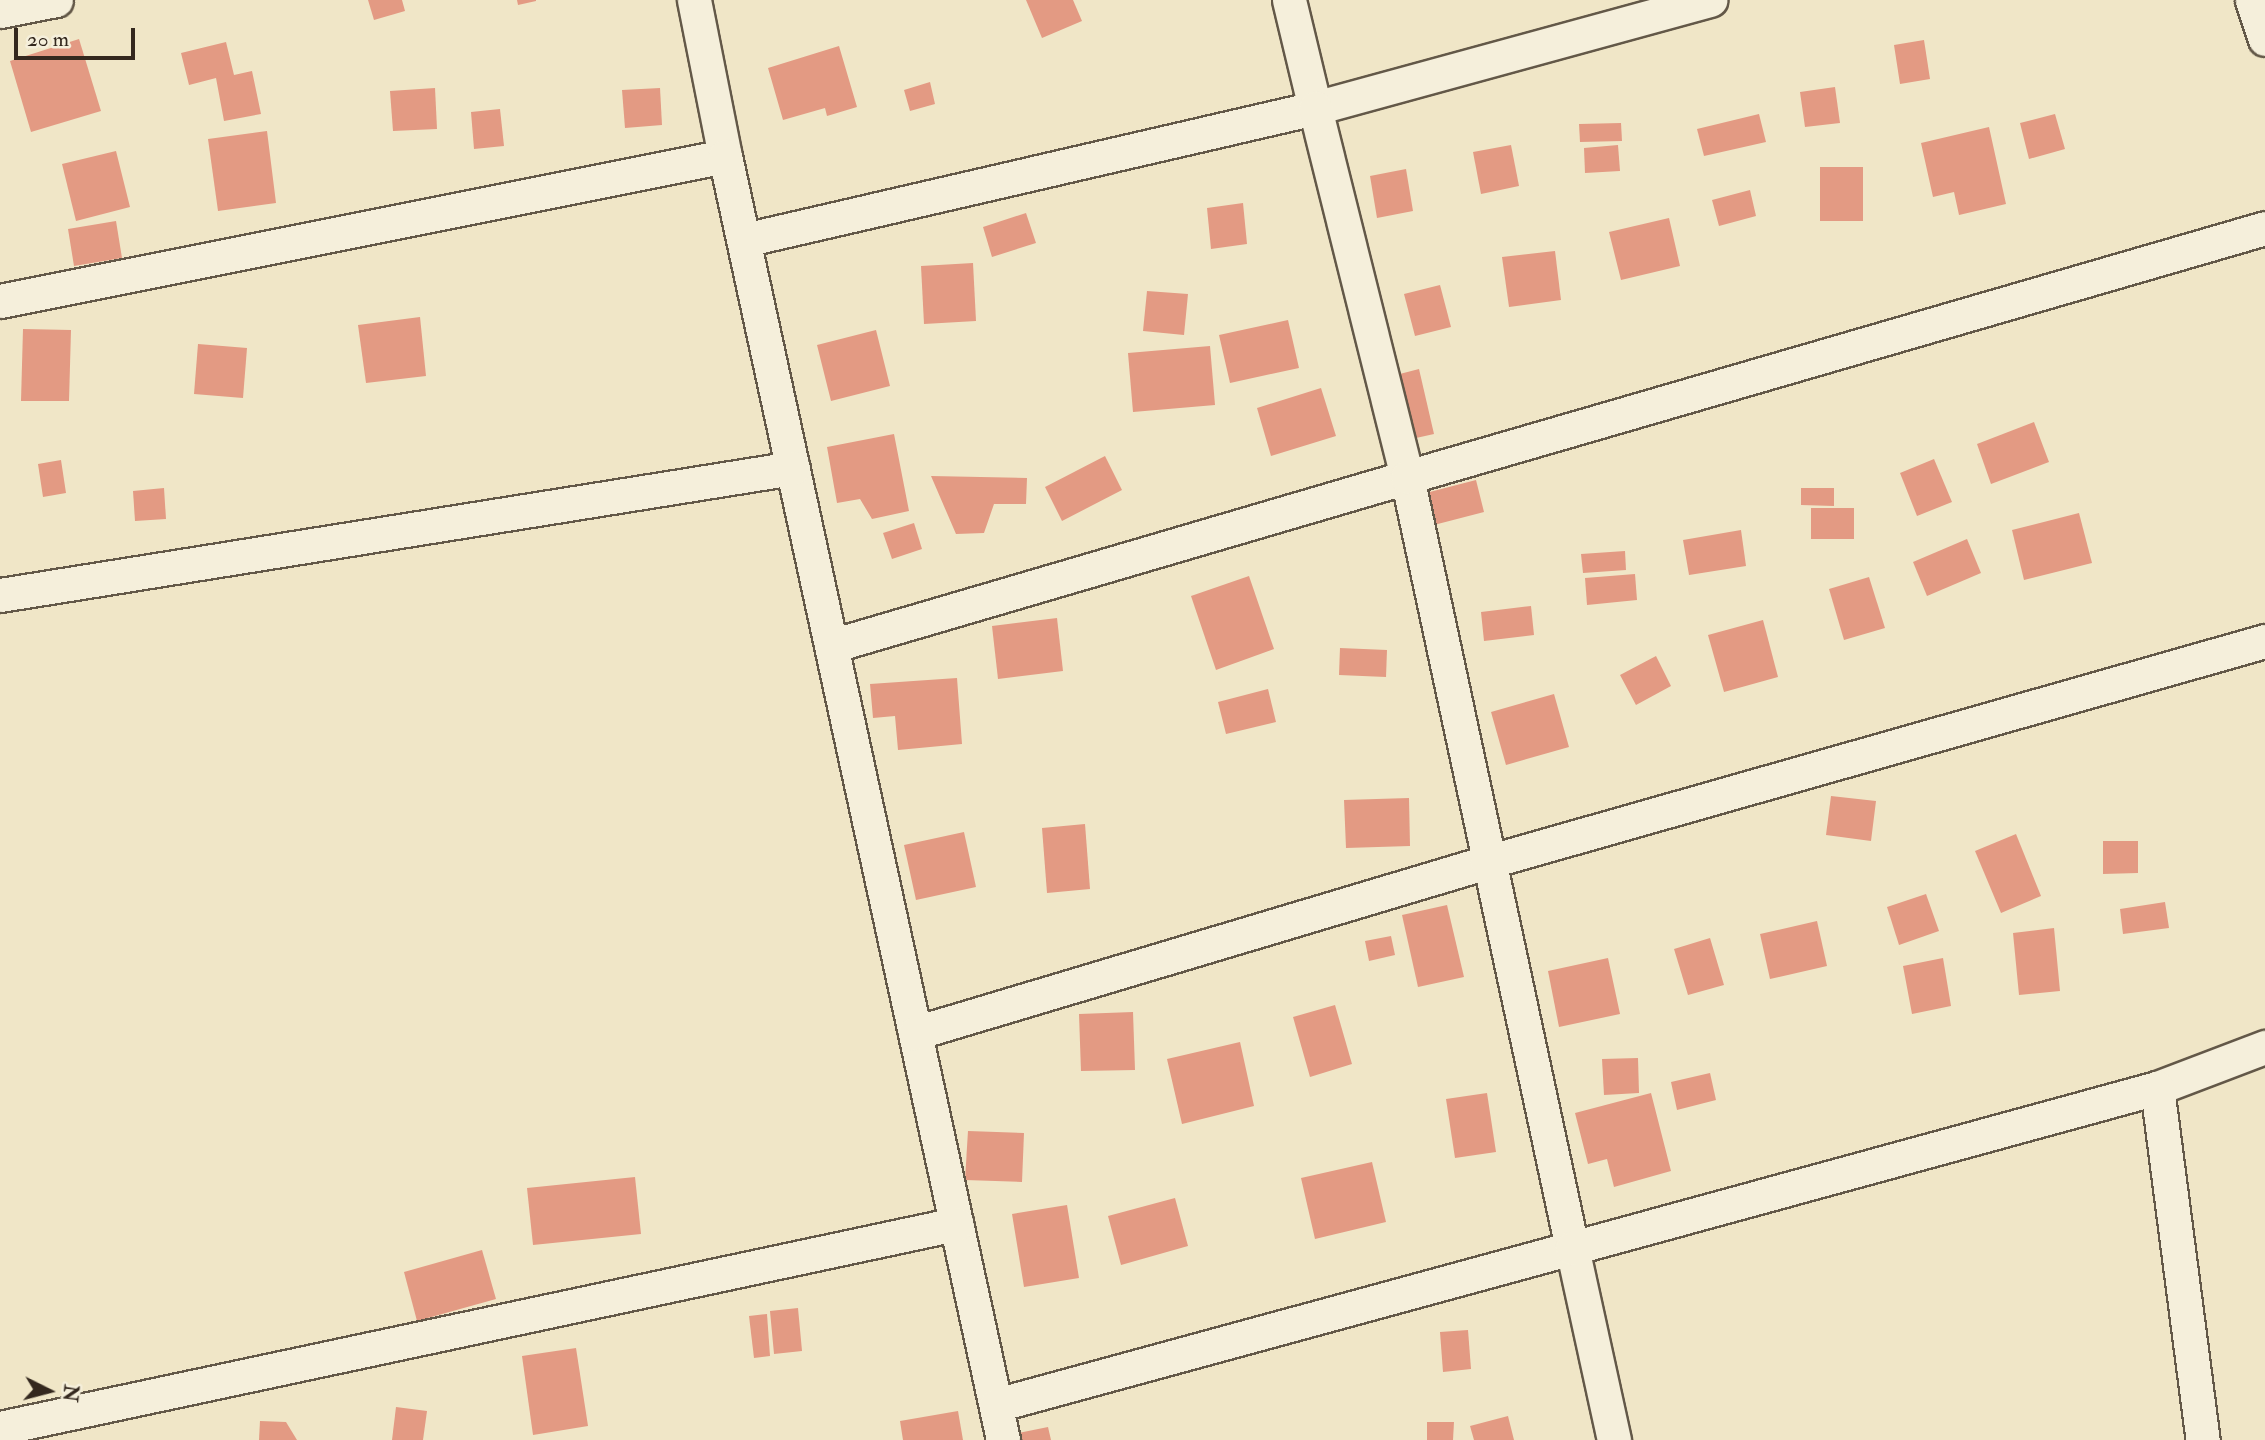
<!DOCTYPE html>
<html>
<head>
<meta charset="utf-8">
<style>
  body { margin:0 }
  #map { position:relative; width:2265px; height:1440px; overflow:hidden; background:#f0e6c7; font-family:"IM FELL Double Pica",serif }
  div>[style] { position:absolute }
  [style*='--x'] { left:calc(var(--x)*1px); top:calc(var(--y)*1px); width:calc(var(--w)*1px); rotate:calc(var(--a)*1deg) }
  .building>* { inset:0; background:#e39a83 }
  .roads { filter:drop-shadow(2px 0 #635848) drop-shadow(-2px 0 #635848) drop-shadow(0 2px #635848) drop-shadow(0 -2px #635848) }
  .minor>* { height:33px; margin:-16.5px; padding:0 16.5px; transform-origin:16.5px; border-radius:16.5px; background:#f5efdb }
  span { translate:-50% -50%; white-space:nowrap; text-align:center; line-height:1.15; -webkit-text-stroke:5px #f5efdb; paint-order:stroke }
  .north { position:absolute; left:14px; top:1356px; width:70px; height:70px; -webkit-text-stroke:5px #f5efdb; paint-order:stroke; rotate:96deg; font-size:19px; font-weight:700; line-height:28px; text-align:center; color:#34281e }
  .north::after { content:''; display:block; margin:auto; width:24px; height:32px; background:#34281e; clip-path:polygon(50% 0,100% 100%,50% 72%,0 100%) }
  .scale { position:absolute; left:14px; top:28px; width:121px; height:32px; box-sizing:border-box; border:4px solid #34281e; border-top:0; padding-left:9px; font-size:21px; line-height:24px; white-space:nowrap; color:#34281e; -webkit-text-stroke:5px #f5efdb; paint-order:stroke }
</style>
</head>
<body>
<div id="map">
  <div class="building">
    <div style="clip-path:polygon(368px 0,402px 0,405px 11px,374px 20px)"></div>
    <div style="clip-path:polygon(517px 0,536px 0,536px 1px,518px 5px)"></div>
    <div style="clip-path:polygon(1026px 0,1073px 0,1082px 21px,1042px 38px)"></div>
    <div style="clip-path:polygon(79px 39px,101px 111px,31px 132px,10px 61px)"></div>
    <div style="clip-path:polygon(1924px 40px,1930px 79px,1900px 84px,1894px 45px)"></div>
    <div style="clip-path:polygon(226px 42px,234px 75px,252px 71px,261px 114px,224px 121px,216px 78px,189px 85px,181px 53px)"></div>
    <div style="clip-path:polygon(839px 46px,857px 107px,827px 116px,825px 108px,783px 120px,768px 68px)"></div>
    <div style="clip-path:polygon(930px 82px,935px 104px,910px 111px,904px 90px)"></div>
    <div style="clip-path:polygon(1835px 87px,1840px 123px,1805px 127px,1800px 92px)"></div>
    <div style="clip-path:polygon(435px 88px,437px 129px,393px 131px,390px 91px)"></div>
    <div style="clip-path:polygon(660px 88px,662px 125px,625px 128px,622px 90px)"></div>
    <div style="clip-path:polygon(500px 109px,504px 146px,474px 149px,471px 112px)"></div>
    <div style="clip-path:polygon(1759px 114px,1766px 142px,1704px 156px,1697px 129px)"></div>
    <div style="clip-path:polygon(2055px 114px,2065px 149px,2029px 159px,2020px 123px)"></div>
    <div style="clip-path:polygon(1621px 123px,1622px 141px,1580px 142px,1579px 124px)"></div>
    <div style="clip-path:polygon(1989px 127px,2006px 204px,1959px 215px,1954px 192px,1933px 197px,1921px 143px)"></div>
    <div style="clip-path:polygon(267px 131px,276px 203px,218px 211px,208px 139px)"></div>
    <div style="clip-path:polygon(1511px 145px,1519px 186px,1481px 194px,1473px 152px)"></div>
    <div style="clip-path:polygon(1618px 145px,1620px 171px,1585px 173px,1584px 148px)"></div>
    <div style="clip-path:polygon(116px 151px,130px 207px,76px 221px,62px 164px)"></div>
    <div style="clip-path:polygon(1820px 167px,1863px 167px,1863px 221px,1820px 221px)"></div>
    <div style="clip-path:polygon(1406px 169px,1413px 211px,1377px 218px,1370px 176px)"></div>
    <div style="clip-path:polygon(1750px 190px,1756px 216px,1719px 226px,1712px 200px)"></div>
    <div style="clip-path:polygon(1243px 203px,1247px 244px,1211px 249px,1207px 208px)"></div>
    <div style="clip-path:polygon(1026px 213px,1036px 243px,992px 257px,983px 227px)"></div>
    <div style="clip-path:polygon(1669px 218px,1680px 266px,1621px 280px,1609px 232px)"></div>
    <div style="clip-path:polygon(116px 221px,122px 258px,74px 266px,68px 229px)"></div>
    <div style="clip-path:polygon(1555px 251px,1561px 300px,1509px 307px,1502px 257px)"></div>
    <div style="clip-path:polygon(973px 263px,976px 321px,924px 324px,921px 266px)"></div>
    <div style="clip-path:polygon(1440px 285px,1451px 327px,1415px 336px,1404px 294px)"></div>
    <div style="clip-path:polygon(1147px 291px,1188px 294px,1184px 335px,1143px 331px)"></div>
    <div style="clip-path:polygon(420px 317px,426px 376px,366px 383px,358px 325px)"></div>
    <div style="clip-path:polygon(1288px 320px,1299px 368px,1230px 383px,1219px 335px)"></div>
    <div style="clip-path:polygon(23px 329px,71px 330px,69px 401px,21px 401px)"></div>
    <div style="clip-path:polygon(876px 330px,890px 386px,831px 401px,817px 345px)"></div>
    <div style="clip-path:polygon(198px 344px,247px 348px,243px 398px,194px 394px)"></div>
    <div style="clip-path:polygon(1210px 346px,1215px 405px,1133px 412px,1128px 353px)"></div>
    <div style="clip-path:polygon(1419px 369px,1434px 434px,1407px 440px,1392px 376px)"></div>
    <div style="clip-path:polygon(1321px 388px,1336px 436px,1271px 456px,1257px 408px)"></div>
    <div style="clip-path:polygon(2034px 422px,2049px 462px,1991px 484px,1977px 444px)"></div>
    <div style="clip-path:polygon(894px 434px,909px 511px,872px 519px,860px 499px,837px 503px,827px 447px)"></div>
    <div style="clip-path:polygon(1105px 456px,1122px 490px,1062px 521px,1045px 487px)"></div>
    <div style="clip-path:polygon(1934px 459px,1952px 502px,1917px 516px,1900px 473px)"></div>
    <div style="clip-path:polygon(61px 460px,66px 493px,43px 497px,38px 464px)"></div>
    <div style="clip-path:polygon(931px 476px,1027px 478px,1026px 504px,994px 504px,984px 533px,956px 534px)"></div>
    <div style="clip-path:polygon(1476px 480px,1484px 512px,1430px 526px,1422px 494px)"></div>
    <div style="clip-path:polygon(164px 488px,166px 519px,135px 521px,133px 491px)"></div>
    <div style="clip-path:polygon(1801px 488px,1834px 488px,1834px 506px,1801px 505px)"></div>
    <div style="clip-path:polygon(1811px 508px,1854px 508px,1854px 539px,1811px 539px)"></div>
    <div style="clip-path:polygon(2079px 513px,2092px 563px,2024px 580px,2012px 530px)"></div>
    <div style="clip-path:polygon(914px 523px,922px 549px,892px 559px,883px 533px)"></div>
    <div style="clip-path:polygon(1741px 530px,1746px 566px,1689px 575px,1683px 540px)"></div>
    <div style="clip-path:polygon(1967px 539px,1981px 573px,1927px 596px,1913px 562px)"></div>
    <div style="clip-path:polygon(1625px 551px,1626px 570px,1583px 573px,1581px 554px)"></div>
    <div style="clip-path:polygon(1635px 574px,1637px 600px,1587px 605px,1585px 578px)"></div>
    <div style="clip-path:polygon(1249px 576px,1274px 649px,1216px 670px,1191px 596px)"></div>
    <div style="clip-path:polygon(1869px 577px,1885px 628px,1844px 640px,1829px 589px)"></div>
    <div style="clip-path:polygon(1531px 606px,1534px 635px,1484px 641px,1481px 612px)"></div>
    <div style="clip-path:polygon(1057px 618px,1063px 671px,998px 679px,992px 626px)"></div>
    <div style="clip-path:polygon(1763px 620px,1778px 677px,1724px 692px,1708px 635px)"></div>
    <div style="clip-path:polygon(1340px 648px,1387px 650px,1386px 677px,1339px 675px)"></div>
    <div style="clip-path:polygon(1656px 656px,1671px 686px,1636px 705px,1620px 675px)"></div>
    <div style="clip-path:polygon(957px 678px,962px 744px,898px 750px,895px 716px,873px 718px,870px 684px)"></div>
    <div style="clip-path:polygon(1268px 689px,1276px 722px,1226px 734px,1218px 702px)"></div>
    <div style="clip-path:polygon(1554px 694px,1569px 747px,1506px 765px,1491px 712px)"></div>
    <div style="clip-path:polygon(1831px 796px,1876px 801px,1871px 841px,1826px 835px)"></div>
    <div style="clip-path:polygon(1409px 798px,1410px 846px,1346px 848px,1344px 800px)"></div>
    <div style="clip-path:polygon(1085px 824px,1090px 889px,1047px 893px,1042px 828px)"></div>
    <div style="clip-path:polygon(964px 832px,976px 887px,916px 900px,904px 845px)"></div>
    <div style="clip-path:polygon(2016px 834px,2041px 896px,2001px 913px,1975px 851px)"></div>
    <div style="clip-path:polygon(2103px 841px,2138px 841px,2138px 873px,2103px 874px)"></div>
    <div style="clip-path:polygon(1926px 894px,1939px 931px,1899px 945px,1887px 907px)"></div>
    <div style="clip-path:polygon(2165px 902px,2169px 928px,2123px 934px,2120px 909px)"></div>
    <div style="clip-path:polygon(1447px 905px,1464px 977px,1418px 987px,1402px 915px)"></div>
    <div style="clip-path:polygon(1817px 921px,1827px 966px,1770px 979px,1760px 934px)"></div>
    <div style="clip-path:polygon(2054px 928px,2060px 991px,2019px 995px,2013px 933px)"></div>
    <div style="clip-path:polygon(1391px 936px,1395px 955px,1369px 961px,1365px 941px)"></div>
    <div style="clip-path:polygon(1710px 938px,1724px 985px,1688px 995px,1674px 949px)"></div>
    <div style="clip-path:polygon(1608px 958px,1620px 1014px,1559px 1027px,1548px 971px)"></div>
    <div style="clip-path:polygon(1943px 958px,1951px 1006px,1912px 1014px,1903px 966px)"></div>
    <div style="clip-path:polygon(1335px 1005px,1352px 1064px,1310px 1077px,1293px 1017px)"></div>
    <div style="clip-path:polygon(1133px 1012px,1135px 1070px,1081px 1071px,1079px 1014px)"></div>
    <div style="clip-path:polygon(1240px 1042px,1254px 1106px,1182px 1124px,1167px 1059px)"></div>
    <div style="clip-path:polygon(1638px 1058px,1639px 1093px,1604px 1095px,1602px 1059px)"></div>
    <div style="clip-path:polygon(1710px 1073px,1716px 1100px,1677px 1110px,1671px 1082px)"></div>
    <div style="clip-path:polygon(1487px 1093px,1496px 1152px,1455px 1158px,1446px 1099px)"></div>
    <div style="clip-path:polygon(1651px 1093px,1671px 1171px,1614px 1187px,1607px 1159px,1588px 1164px,1575px 1113px)"></div>
    <div style="clip-path:polygon(968px 1131px,1024px 1133px,1022px 1182px,965px 1180px)"></div>
    <div style="clip-path:polygon(1372px 1162px,1386px 1222px,1315px 1239px,1301px 1178px)"></div>
    <div style="clip-path:polygon(635px 1177px,641px 1234px,533px 1245px,527px 1188px)"></div>
    <div style="clip-path:polygon(1175px 1198px,1188px 1246px,1121px 1265px,1108px 1216px)"></div>
    <div style="clip-path:polygon(1067px 1205px,1079px 1278px,1024px 1287px,1012px 1214px)"></div>
    <div style="clip-path:polygon(482px 1250px,496px 1299px,417px 1321px,404px 1272px)"></div>
    <div style="clip-path:polygon(798px 1308px,802px 1351px,774px 1354px,770px 1311px)"></div>
    <div style="clip-path:polygon(767px 1314px,770px 1356px,754px 1358px,749px 1316px)"></div>
    <div style="clip-path:polygon(1468px 1330px,1471px 1369px,1443px 1372px,1440px 1332px)"></div>
    <div style="clip-path:polygon(576px 1348px,588px 1426px,533px 1435px,522px 1356px)"></div>
    <div style="clip-path:polygon(396px 1407px,427px 1411px,423px 1440px,392px 1440px)"></div>
    <div style="clip-path:polygon(958px 1411px,963px 1440px,903px 1440px,900px 1421px)"></div>
    <div style="clip-path:polygon(1508px 1416px,1514px 1440px,1474px 1440px,1470px 1426px)"></div>
    <div style="clip-path:polygon(260px 1421px,286px 1422px,297px 1440px,259px 1440px)"></div>
    <div style="clip-path:polygon(1427px 1422px,1454px 1422px,1453px 1440px,1427px 1440px)"></div>
    <div style="clip-path:polygon(1048px 1427px,1051px 1440px,1014px 1440px,1013px 1434px)"></div>
  </div>
  <div class="roads">
    <div class="minor">
      <div style="--x:694;--y:0;--w:159;--a:78.8"></div>
      <div style="--x:1289;--y:0;--w:111;--a:76.5"></div>
      <div style="--x:1315;--y:108;--w:410;--a:-15.3"></div>
      <div style="--x:2252;--y:0;--w:41;--a:71.6"></div>
      <div style="--x:0;--y:11;--w:57;--a:-11.1"></div>
      <div style="--x:744;--y:240;--w:586;--a:-13.02"></div>
      <div style="--x:1315;--y:108;--w:380;--a:76"></div>
      <div style="--x:1407;--y:477;--w:600;--a:163.65"></div>
      <div style="--x:0;--y:301;--w:739;--a:-11.31"></div>
      <div style="--x:725;--y:156;--w:1314;--a:77.78"></div>
      <div style="--x:0;--y:595;--w:803;--a:-9.1"></div>
      <div style="--x:915;--y:1033;--w:597;--a:-16.64"></div>
      <div style="--x:1487;--y:862;--w:809;--a:-15.86"></div>
      <div style="--x:2157;--y:1088;--w:116;--a:-20.8"></div>
      <div style="--x:996;--y:1405;--w:597;--a:-15.25"></div>
      <div style="--x:1572;--y:1248;--w:788;--a:-102.08"></div>
      <div style="--x:1407;--y:477;--w:893;--a:-16.18"></div>
      <div style="--x:0;--y:1428;--w:978;--a:-12.05"></div>
      <div style="--x:1614;--y:1440;--w:197;--a:-102.3"></div>
      <div style="--x:1572;--y:1248;--w:606;--a:-15.3"></div>
      <div style="--x:2157;--y:1088;--w:355;--a:82.6"></div>
    </div>
  </div>
  <div class="north">N</div>
  <div class="scale">20 m</div>
</div>
</body>
</html>
